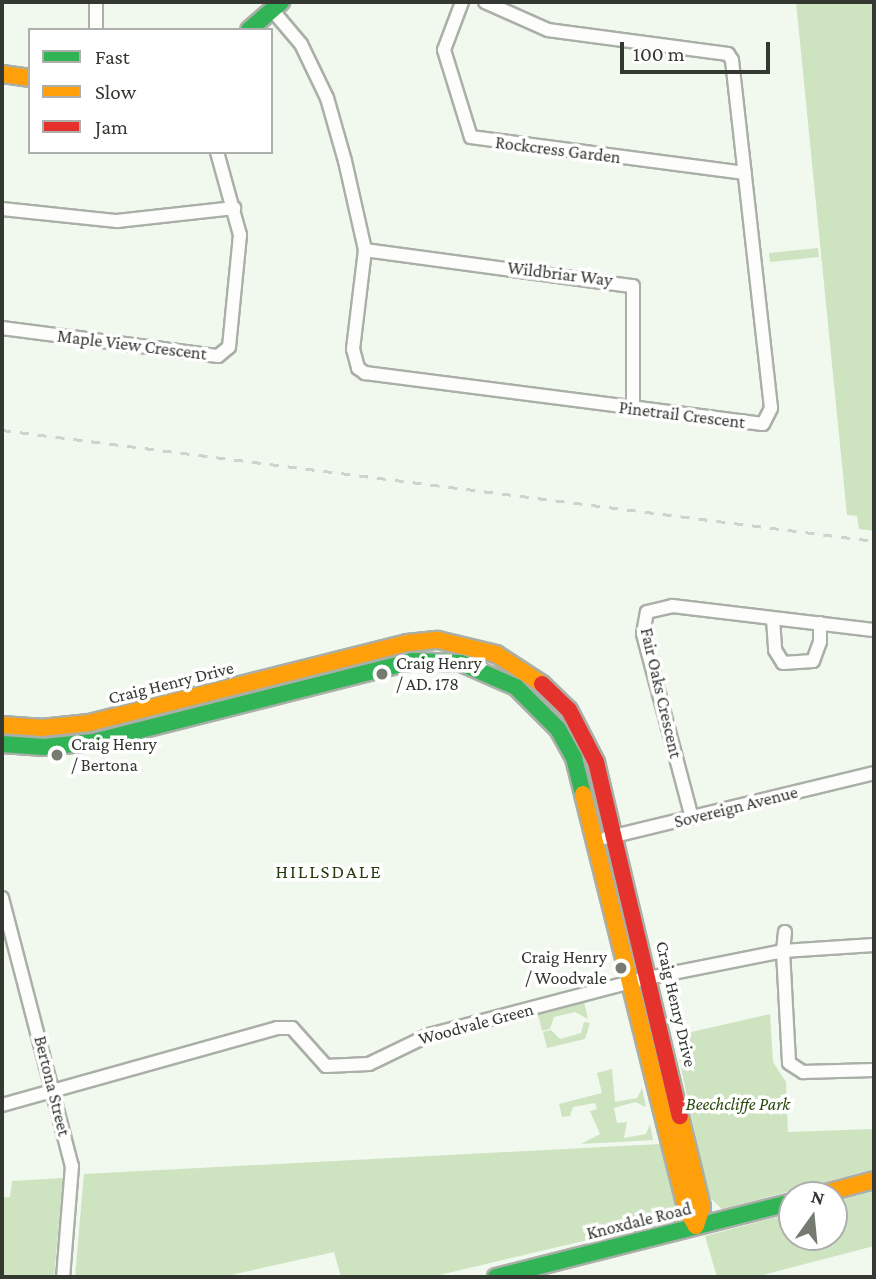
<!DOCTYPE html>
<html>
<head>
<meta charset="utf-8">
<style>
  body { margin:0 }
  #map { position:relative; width:876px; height:1279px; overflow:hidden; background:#f1f8ed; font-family:"Crimson Pro",serif }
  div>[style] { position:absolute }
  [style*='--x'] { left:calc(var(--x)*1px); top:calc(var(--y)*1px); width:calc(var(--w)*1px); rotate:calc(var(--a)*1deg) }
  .green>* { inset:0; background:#cee3c0 }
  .roads { filter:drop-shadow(2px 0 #aaafa7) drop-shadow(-2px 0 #aaafa7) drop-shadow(0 2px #aaafa7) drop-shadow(0 -2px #aaafa7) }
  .street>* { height:12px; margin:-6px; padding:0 6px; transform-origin:6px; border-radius:6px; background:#fdfefc }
  .fast>* { height:16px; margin:-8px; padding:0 8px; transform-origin:8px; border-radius:8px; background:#30b455 }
  .slow>* { height:16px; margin:-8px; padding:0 8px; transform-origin:8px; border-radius:8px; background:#ff9f0a }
  .jam>* { height:16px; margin:-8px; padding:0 8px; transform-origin:8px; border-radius:8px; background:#e5322d }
  .rail>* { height:2.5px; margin-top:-1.25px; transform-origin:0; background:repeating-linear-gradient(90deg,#d0d2cf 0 9px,transparent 0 18px) }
  .dots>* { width:19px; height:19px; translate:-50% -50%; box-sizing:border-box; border:4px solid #fff; border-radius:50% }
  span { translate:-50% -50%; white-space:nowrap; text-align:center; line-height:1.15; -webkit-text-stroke:7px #fff; paint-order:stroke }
  .street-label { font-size:18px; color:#333830 }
  .poi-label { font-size:18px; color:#333830 }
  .left { translate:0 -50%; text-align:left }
  .right { translate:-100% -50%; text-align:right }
  .park-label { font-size:18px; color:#2b490f; font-style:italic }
  .neighbourhood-label { font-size:19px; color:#253e0e; letter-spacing:2px }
  .frame { position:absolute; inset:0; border:4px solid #333830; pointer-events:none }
  .legend { position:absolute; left:28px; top:28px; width:245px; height:126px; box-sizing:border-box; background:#fff; border:2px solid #adafac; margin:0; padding:9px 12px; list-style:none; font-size:21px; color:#333830 }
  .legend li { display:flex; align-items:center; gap:14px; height:35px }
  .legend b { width:35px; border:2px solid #adafac }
  .north { position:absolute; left:778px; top:1181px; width:70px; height:70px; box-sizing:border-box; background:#fff; border:2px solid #adafac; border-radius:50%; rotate:15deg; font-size:19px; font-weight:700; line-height:28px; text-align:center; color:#333830 }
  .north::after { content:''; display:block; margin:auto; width:24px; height:32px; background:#767b72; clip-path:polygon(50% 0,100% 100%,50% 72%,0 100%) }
  .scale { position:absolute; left:620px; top:42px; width:150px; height:32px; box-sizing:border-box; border:4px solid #333830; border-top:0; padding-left:9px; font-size:21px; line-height:24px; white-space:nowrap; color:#333830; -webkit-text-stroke:5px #fff; paint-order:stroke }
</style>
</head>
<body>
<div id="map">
  <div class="green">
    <div style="clip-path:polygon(796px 2px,874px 2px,874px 531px,859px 529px,857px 516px,847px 515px)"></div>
    <div style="clip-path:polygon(818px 248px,819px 257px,770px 262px,769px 253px)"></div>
    <div style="clip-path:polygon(584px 1002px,588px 1019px,575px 1012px,554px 1017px,550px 1029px,542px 1031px,539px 1018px,533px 1014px)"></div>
    <div style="clip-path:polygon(770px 1014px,773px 1062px,786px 1082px,788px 1132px,874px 1129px,874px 1169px,722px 1209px,709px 1197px,674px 1036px)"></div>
    <div style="clip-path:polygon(584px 1022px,590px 1023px,585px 1039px,547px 1048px,543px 1032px,551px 1030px,560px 1039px,581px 1033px)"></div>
    <div style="clip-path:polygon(612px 1069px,615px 1102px,637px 1098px,642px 1088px,646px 1107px,635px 1102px,614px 1108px,617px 1123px,627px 1122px,624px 1138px,646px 1134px,650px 1124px,653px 1140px,581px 1144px,600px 1134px,590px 1111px,597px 1109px,595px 1103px,573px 1107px,570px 1116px,562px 1117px,559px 1104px,602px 1093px,597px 1073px)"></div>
    <div style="clip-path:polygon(660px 1144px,677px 1213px,668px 1221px,431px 1277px,341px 1277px,334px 1252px,222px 1277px,75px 1277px,84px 1174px)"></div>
    <div style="clip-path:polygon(63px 1178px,54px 1277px,2px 1277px,2px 1198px,10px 1197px,12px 1181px)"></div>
    <div style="clip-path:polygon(874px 1191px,874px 1246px,755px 1277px,717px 1277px,705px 1236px,792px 1213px,792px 1237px,834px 1237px,834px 1202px)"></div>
  </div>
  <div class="roads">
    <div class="street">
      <div style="--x:96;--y:2;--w:28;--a:90"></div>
      <div style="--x:462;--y:2;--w:51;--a:110.6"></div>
      <div style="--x:444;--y:50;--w:91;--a:72.8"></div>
      <div style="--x:471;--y:137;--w:276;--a:7.5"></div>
      <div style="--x:273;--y:11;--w:43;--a:49.7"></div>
      <div style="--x:301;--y:44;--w:60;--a:64.3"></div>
      <div style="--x:327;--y:98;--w:66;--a:74.1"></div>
      <div style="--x:345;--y:161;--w:91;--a:77.3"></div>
      <div style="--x:365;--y:250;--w:100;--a:96.9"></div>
      <div style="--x:353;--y:349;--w:20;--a:75"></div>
      <div style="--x:358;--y:368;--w:9;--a:36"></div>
      <div style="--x:365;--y:373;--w:401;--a:7.3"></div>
      <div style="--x:763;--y:424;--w:18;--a:-63"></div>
      <div style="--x:771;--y:408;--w:350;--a:-96.4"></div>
      <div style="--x:732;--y:60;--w:7;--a:-124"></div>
      <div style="--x:728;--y:54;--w:182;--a:-172.4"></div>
      <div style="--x:548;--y:30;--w:69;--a:-156"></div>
      <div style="--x:2;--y:209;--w:116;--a:6"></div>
      <div style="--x:117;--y:221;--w:118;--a:-6.3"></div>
      <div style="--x:365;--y:250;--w:270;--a:7.7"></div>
      <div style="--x:633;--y:286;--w:123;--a:90"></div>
      <div style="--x:2;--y:328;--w:218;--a:7.4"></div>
      <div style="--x:218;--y:356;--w:14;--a:-39"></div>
      <div style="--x:229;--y:347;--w:113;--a:-84.4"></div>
      <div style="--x:240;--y:235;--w:86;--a:-105.5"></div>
      <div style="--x:773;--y:619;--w:31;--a:86"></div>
      <div style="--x:775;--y:650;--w:15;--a:58"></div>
      <div style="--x:783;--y:663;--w:30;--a:-4"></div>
      <div style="--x:813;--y:661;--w:20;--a:-70"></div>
      <div style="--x:820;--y:642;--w:19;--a:-90"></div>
      <div style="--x:692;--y:818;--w:190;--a:-104.9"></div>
      <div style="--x:643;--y:634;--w:22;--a:-80"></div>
      <div style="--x:647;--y:612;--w:26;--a:-13"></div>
      <div style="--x:672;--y:606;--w:203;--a:6.8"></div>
      <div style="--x:606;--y:838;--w:276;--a:-13.6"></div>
      <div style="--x:2;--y:898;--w:277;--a:75.4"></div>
      <div style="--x:72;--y:1166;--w:111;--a:94.6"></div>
      <div style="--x:785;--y:932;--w:19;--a:96"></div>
      <div style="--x:783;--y:951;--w:91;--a:-3.8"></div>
      <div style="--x:2;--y:1105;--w:286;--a:-15.6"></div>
      <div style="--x:277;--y:1028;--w:15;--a:0"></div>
      <div style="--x:292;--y:1028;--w:51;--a:48.2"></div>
      <div style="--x:326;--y:1066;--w:43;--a:-2.7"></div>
      <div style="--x:369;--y:1064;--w:67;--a:-25.8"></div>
      <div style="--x:429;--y:1035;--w:216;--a:-14.7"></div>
      <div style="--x:638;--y:980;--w:148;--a:-11.3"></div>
      <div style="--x:783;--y:951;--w:112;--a:86.9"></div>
      <div style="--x:789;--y:1063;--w:17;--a:33"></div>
      <div style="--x:803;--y:1072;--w:71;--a:-1.6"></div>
    </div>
    <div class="fast">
      <div style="--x:249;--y:30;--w:43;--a:-41.2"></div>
      <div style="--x:2;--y:744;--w:42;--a:4.1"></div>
      <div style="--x:44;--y:747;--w:49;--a:-5.8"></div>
      <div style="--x:93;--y:742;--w:329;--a:-14.2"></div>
      <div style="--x:412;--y:661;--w:49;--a:2.3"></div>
      <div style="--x:461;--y:663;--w:60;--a:23.6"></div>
      <div style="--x:516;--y:687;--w:59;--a:45"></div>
      <div style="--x:558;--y:729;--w:33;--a:61"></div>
      <div style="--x:574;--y:758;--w:37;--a:76"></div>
      <div style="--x:496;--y:1277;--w:305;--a:-14.2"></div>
    </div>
    <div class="slow">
      <div style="--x:2;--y:74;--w:28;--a:8"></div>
      <div style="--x:2;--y:725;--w:39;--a:4"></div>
      <div style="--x:41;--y:728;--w:48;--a:-5.9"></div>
      <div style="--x:89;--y:723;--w:328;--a:-14.1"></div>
      <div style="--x:407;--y:643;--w:31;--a:-6"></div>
      <div style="--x:438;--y:640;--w:60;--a:13.6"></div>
      <div style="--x:496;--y:654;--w:55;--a:33.1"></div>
      <div style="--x:583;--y:794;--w:430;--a:76"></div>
      <div style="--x:687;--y:1211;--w:17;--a:59"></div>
      <div style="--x:680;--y:1116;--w:94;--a:76.4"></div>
      <div style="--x:702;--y:1207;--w:20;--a:108"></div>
      <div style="--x:818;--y:1195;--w:58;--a:-15"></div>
    </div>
    <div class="jam">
      <div style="--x:542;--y:684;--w:37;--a:44"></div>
      <div style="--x:569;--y:710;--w:59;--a:62.6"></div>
      <div style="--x:596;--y:762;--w:364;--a:76.7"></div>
    </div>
  </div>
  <div class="rail">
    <div style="--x:2;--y:430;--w:879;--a:7.25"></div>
  </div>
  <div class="dots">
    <div style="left:382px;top:674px;background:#767b72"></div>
    <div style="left:57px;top:755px;background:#767b72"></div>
    <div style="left:621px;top:968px;background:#767b72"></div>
  </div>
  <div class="street-label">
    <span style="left:558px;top:150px;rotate:7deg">Rockcress Garden</span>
    <span style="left:560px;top:274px;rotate:7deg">Wildbriar Way</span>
    <span style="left:132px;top:345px;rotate:7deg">Maple View Crescent</span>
    <span style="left:682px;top:415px;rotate:7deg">Pinetrail Crescent</span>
    <span style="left:171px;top:683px;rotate:-14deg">Craig Henry Drive</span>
    <span style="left:661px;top:693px;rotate:77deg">Fair Oaks Crescent</span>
    <span style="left:736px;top:807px;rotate:-14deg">Sovereign Avenue</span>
    <span style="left:676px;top:1004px;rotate:77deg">Craig Henry Drive</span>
    <span style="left:476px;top:1024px;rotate:-15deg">Woodvale Green</span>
    <span style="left:52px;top:1086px;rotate:76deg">Bertona Street</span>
    <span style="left:639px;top:1221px;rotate:-14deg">Knoxdale Road</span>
  </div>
  <div class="poi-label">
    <span class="left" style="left:396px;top:674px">Craig Henry<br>/ AD. 178</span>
    <span class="left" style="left:71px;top:755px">Craig Henry<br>/ Bertona</span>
    <span class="right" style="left:607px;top:968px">Craig Henry<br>/ Woodvale</span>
  </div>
  <div class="park-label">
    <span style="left:738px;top:1104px">Beechcliffe Park</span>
  </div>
  <div class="neighbourhood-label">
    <span style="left:329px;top:872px">HILLSDALE</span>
  </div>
  <div class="frame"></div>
  <ul class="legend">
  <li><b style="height:9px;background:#30b455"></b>Fast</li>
  <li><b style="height:9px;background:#ff9f0a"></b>Slow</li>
  <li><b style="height:9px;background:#e5322d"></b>Jam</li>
  </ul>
  <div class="north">N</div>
  <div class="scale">100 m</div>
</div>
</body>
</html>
